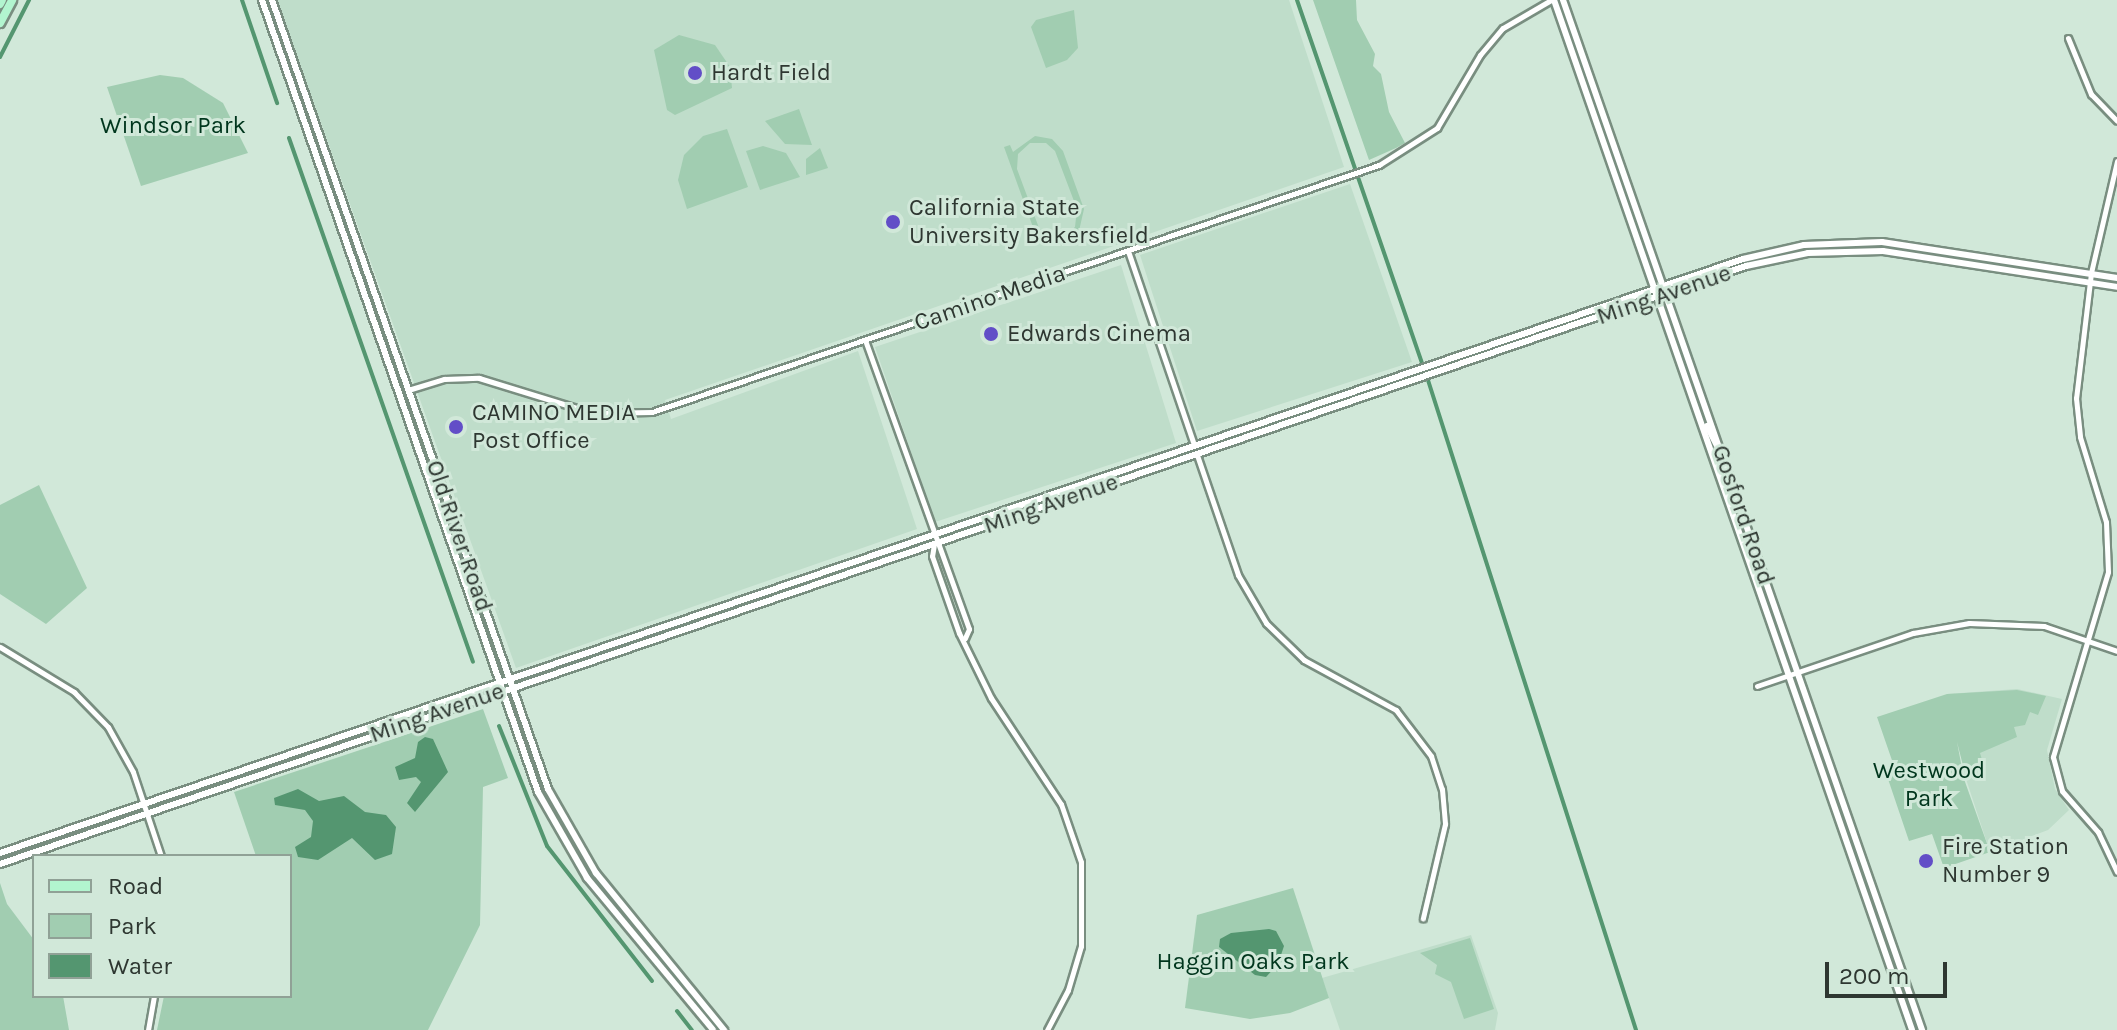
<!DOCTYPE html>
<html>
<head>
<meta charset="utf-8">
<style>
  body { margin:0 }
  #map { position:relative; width:2117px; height:1030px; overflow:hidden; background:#d1e8d9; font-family:Karla,sans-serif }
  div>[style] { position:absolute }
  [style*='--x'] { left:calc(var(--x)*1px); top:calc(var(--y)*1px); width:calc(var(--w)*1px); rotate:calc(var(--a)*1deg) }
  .built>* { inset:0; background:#bfddca }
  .green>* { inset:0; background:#a1cdb1 }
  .water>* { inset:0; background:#549670 }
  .canal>* { height:4px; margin:-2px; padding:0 2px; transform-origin:2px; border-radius:2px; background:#549670 }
  .roads { filter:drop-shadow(2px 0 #798e80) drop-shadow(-2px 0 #798e80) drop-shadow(0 2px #798e80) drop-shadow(0 -2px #798e80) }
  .tertiary>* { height:5px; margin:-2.5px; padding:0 2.5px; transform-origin:2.5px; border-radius:2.5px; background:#fff }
  .secondary>* { height:6px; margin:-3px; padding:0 3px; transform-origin:3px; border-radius:3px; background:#fff }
  .primary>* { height:8px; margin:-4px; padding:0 4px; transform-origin:4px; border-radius:4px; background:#b2f5cf }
  .dots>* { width:22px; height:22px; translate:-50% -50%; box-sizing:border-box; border:4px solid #d1e8d9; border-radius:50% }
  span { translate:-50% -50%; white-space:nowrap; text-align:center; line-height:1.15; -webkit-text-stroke:6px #d1e8d9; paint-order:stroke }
  .poi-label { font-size:24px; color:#2e3731 }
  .left { translate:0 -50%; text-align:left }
  .park-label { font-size:24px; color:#00361d }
  .street-label { font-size:24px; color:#2e3731 }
  .legend { position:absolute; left:32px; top:854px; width:260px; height:144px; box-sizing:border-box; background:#d1e8d9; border:2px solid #90a196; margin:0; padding:10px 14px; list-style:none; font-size:24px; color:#2e3731 }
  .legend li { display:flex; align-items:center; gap:16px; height:40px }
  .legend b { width:40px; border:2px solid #90a196 }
  .scale { position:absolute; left:1825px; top:962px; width:122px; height:36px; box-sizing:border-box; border:4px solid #2e3731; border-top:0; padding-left:10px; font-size:24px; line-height:28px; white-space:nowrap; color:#2e3731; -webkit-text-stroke:6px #d1e8d9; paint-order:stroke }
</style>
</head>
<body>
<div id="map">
  <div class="built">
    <div style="clip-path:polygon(277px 0,1289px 0,1344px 167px,665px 400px,671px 419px,858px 351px,917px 529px,516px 668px)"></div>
    <div style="clip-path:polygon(1350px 184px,1412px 362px,1197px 431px,1140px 255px)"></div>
    <div style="clip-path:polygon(1121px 265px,1176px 443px,935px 522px,875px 347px)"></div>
    <div style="clip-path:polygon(2017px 689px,2062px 699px,2047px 750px,2055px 789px,2069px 810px,2048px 830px,1990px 852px,1966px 779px,1947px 694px)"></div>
    <div style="clip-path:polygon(1471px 935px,1498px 1013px,1495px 1030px,1340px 1030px,1322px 978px)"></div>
  </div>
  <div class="green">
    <div style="clip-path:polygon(1313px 0,1356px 0,1357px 20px,1375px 54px,1373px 66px,1381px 74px,1389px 112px,1405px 143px,1396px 148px,1369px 160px)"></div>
    <div style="clip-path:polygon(1074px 10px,1078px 48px,1067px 60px,1046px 68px,1031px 27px,1036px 20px)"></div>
    <div style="clip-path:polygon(679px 35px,715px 45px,730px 67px,732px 88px,675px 115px,667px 110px,654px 50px)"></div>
    <div style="clip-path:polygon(160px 75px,183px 78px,223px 103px,248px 153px,141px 186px,107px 87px)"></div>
    <div style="clip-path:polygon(799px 109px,812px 145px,785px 144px,765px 121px)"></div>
    <div style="clip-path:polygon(727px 129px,748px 187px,687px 209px,678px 180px,684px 155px,703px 136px)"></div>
    <div style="clip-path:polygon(evenodd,1035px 136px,1052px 139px,1063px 151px,1084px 209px,1079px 231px,1067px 241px,1051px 242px,1034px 230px,1004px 147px,1010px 145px,1013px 152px,1035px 136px,1030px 143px,1046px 143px,1055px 151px,1077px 209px,1075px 227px,1064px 236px,1050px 236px,1039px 228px,1017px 169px,1018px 154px,1030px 143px)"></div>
    <div style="clip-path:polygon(763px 146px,786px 153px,800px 177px,760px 190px,746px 151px)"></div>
    <div style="clip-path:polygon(820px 148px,828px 168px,806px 175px,806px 159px)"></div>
    <div style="clip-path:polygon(39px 485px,87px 588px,46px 624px,0 594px,0 505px)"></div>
    <div style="clip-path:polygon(2017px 690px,2046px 696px,2038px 715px,2030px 712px,2025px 725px,2014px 727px,2017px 737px,1980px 753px,1983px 763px,1964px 769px,1957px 742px,1964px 779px,1990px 852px,1944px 868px,1932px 834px,1909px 841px,1888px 779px,1895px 769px,1877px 717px,1947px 694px)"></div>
    <div style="clip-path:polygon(483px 709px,508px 778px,483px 787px,480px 925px,428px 1030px,157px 1030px,164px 996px,290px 996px,290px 856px,256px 856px,234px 792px)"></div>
    <div style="clip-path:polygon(0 883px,7px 904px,34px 940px,34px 996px,63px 996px,69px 1030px,0 1030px)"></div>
    <div style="clip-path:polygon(1293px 888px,1329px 998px,1290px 1013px,1250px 1019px,1185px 1008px,1197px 915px)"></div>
    <div style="clip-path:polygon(1470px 938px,1494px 1009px,1464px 1019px,1451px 982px,1435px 974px,1437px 965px,1420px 953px)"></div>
  </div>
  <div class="water">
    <div style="clip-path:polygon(425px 737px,433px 739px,448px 772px,415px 812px,407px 803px,421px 782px,416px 777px,399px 780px,395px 767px,415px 758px,418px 742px)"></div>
    <div style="clip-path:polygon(298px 789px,319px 801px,344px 796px,365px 812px,386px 815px,396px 827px,392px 854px,375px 860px,352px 838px,318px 860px,298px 857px,295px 847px,311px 837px,313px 821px,305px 810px,275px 805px,274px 798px)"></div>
    <div style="clip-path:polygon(1269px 929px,1276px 931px,1284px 946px,1278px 964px,1266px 977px,1255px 975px,1219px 947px,1220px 939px,1231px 933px)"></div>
  </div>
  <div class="canal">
    <div style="--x:242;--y:0;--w:109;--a:71.2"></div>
    <div style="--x:1297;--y:0;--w:389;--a:71"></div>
    <div style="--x:0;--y:57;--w:64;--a:-63"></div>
    <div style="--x:289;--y:138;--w:555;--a:70.65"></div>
    <div style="--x:1427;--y:377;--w:686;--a:72.25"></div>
    <div style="--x:499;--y:726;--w:129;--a:68.2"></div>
    <div style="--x:547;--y:846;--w:171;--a:52.1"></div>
    <div style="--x:677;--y:1011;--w:24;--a:52"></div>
  </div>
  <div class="roads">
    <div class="tertiary">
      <div style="--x:2068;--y:38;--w:61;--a:67.7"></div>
      <div style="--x:2091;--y:94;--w:37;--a:46"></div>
      <div style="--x:2117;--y:161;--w:115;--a:103.1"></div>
      <div style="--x:2091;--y:273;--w:126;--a:96.8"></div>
      <div style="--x:2076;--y:398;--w:39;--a:84"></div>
      <div style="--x:2080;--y:437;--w:89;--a:73"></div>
      <div style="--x:2106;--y:522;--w:50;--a:87.7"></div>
      <div style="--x:2108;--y:572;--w:193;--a:106.6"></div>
      <div style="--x:2053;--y:757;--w:35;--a:75"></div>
      <div style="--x:2062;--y:791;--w:55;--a:48.7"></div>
      <div style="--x:2098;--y:832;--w:44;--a:64.6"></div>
      <div style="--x:1128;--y:251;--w:205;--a:71.2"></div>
      <div style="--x:865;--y:340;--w:307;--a:70.2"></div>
      <div style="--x:969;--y:629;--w:10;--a:114"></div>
      <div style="--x:408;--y:390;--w:38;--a:-17"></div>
      <div style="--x:444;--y:379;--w:35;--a:-2"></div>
      <div style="--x:479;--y:378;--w:119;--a:17.1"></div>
      <div style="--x:593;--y:413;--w:59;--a:-1"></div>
      <div style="--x:652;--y:412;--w:768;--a:-18.77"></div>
      <div style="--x:1379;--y:165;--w:69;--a:-32.5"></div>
      <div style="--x:1437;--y:128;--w:85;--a:-59.5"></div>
      <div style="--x:1480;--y:55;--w:35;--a:-50"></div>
      <div style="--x:1503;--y:28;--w:56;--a:-30.3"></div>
      <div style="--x:1197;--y:455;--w:127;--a:71.1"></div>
      <div style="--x:1238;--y:575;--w:56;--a:59.7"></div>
      <div style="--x:1266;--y:623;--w:53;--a:44.2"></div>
      <div style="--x:1304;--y:660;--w:105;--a:28.5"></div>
      <div style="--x:1396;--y:710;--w:58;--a:52.7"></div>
      <div style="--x:1431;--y:756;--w:35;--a:72"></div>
      <div style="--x:1442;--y:789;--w:35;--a:85"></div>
      <div style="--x:1445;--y:824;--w:97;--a:103.2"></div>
      <div style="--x:934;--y:544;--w:12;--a:99"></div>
      <div style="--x:932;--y:556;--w:82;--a:70.7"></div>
      <div style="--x:959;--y:633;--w:72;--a:63.8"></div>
      <div style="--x:991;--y:698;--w:127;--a:56.6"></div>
      <div style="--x:1061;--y:804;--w:61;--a:71"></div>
      <div style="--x:1081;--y:862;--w:84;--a:90"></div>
      <div style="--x:1081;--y:946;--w:46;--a:106.5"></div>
      <div style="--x:1068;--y:990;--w:45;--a:117.7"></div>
      <div style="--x:0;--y:647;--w:87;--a:31.3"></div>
      <div style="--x:74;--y:692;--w:49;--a:45.8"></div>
      <div style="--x:108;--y:727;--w:51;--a:60.9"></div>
      <div style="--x:133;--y:772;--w:89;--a:71.6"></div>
      <div style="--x:1757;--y:686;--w:165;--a:-18.8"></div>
      <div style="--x:1913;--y:633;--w:57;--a:-10.1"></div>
      <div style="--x:1969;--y:623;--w:75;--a:2.3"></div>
      <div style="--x:2044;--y:626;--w:77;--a:18.9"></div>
      <div style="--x:148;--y:1030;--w:35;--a:-80"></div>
    </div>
    <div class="secondary">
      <div style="--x:262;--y:0;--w:839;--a:70.79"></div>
      <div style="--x:538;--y:792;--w:99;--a:60.3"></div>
      <div style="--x:587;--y:878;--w:197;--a:50.3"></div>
      <div style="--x:272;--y:0;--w:836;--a:70.72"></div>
      <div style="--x:548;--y:789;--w:97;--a:60.3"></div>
      <div style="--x:596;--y:873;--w:203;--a:50.8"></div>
      <div style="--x:1554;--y:0;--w:1090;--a:70.83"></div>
      <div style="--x:1563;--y:0;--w:1091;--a:70.78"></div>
      <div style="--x:1707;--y:426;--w:25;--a:63"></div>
      <div style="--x:0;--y:853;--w:1841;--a:-18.82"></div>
      <div style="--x:1743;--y:259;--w:63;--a:-12.9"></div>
      <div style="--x:1804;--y:245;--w:78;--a:-2.2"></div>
      <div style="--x:1882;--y:242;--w:238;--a:8.7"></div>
      <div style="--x:0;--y:864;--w:1846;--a:-18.91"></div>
      <div style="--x:1746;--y:266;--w:63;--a:-11.8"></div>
      <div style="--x:1808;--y:253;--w:75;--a:-1.5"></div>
      <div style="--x:1883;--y:251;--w:237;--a:8.7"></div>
    </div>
    <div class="primary">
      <div style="--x:0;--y:4;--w:4;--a:-63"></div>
      <div style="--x:0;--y:23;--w:26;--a:-62"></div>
    </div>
  </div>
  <div class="dots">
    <div style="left:695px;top:73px;background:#624ec7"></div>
    <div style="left:893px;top:222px;background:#624ec7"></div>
    <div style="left:991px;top:334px;background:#624ec7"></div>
    <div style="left:456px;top:427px;background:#624ec7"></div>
    <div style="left:1926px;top:861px;background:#624ec7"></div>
  </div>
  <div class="poi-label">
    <span class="left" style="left:711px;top:73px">Hardt Field</span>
    <span class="left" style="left:909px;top:222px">California State<br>University Bakersfield</span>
    <span class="left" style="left:1007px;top:334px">Edwards Cinema</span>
    <span class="left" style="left:472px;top:427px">CAMINO MEDIA<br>Post Office</span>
    <span class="left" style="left:1942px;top:861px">Fire Station<br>Number 9</span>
  </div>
  <div class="park-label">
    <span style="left:173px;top:126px">Windsor Park</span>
    <span style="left:1929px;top:785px">Westwood<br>Park</span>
    <span style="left:1253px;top:962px">Haggin Oaks Park</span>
  </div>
  <div class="street-label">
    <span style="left:1664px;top:295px;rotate:-19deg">Ming Avenue</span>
    <span style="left:990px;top:298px;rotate:-19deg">Camino Media</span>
    <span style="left:1051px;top:504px;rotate:-19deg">Ming Avenue</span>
    <span style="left:1743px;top:515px;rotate:71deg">Gosford Road</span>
    <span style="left:459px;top:536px;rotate:71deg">Old River Road</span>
    <span style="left:437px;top:713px;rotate:-19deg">Ming Avenue</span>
  </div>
  <ul class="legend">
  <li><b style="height:10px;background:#b2f5cf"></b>Road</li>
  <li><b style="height:22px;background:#a1cdb1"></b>Park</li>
  <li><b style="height:22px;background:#549670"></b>Water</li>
  </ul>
  <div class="scale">200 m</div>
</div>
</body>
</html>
